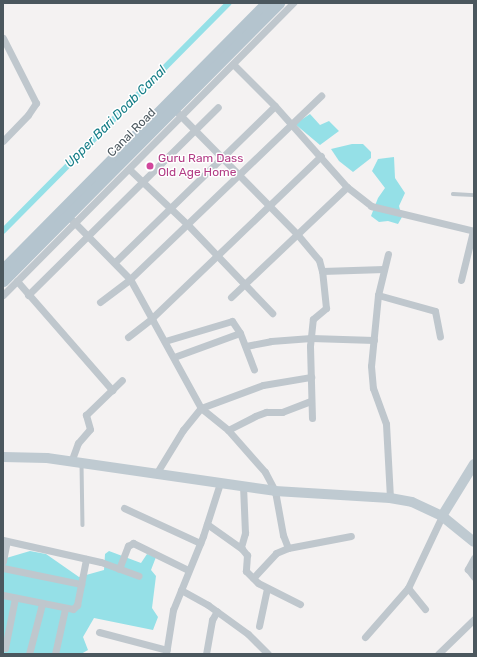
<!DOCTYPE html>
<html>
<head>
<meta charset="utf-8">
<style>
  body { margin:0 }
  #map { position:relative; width:477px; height:657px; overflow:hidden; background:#f4f2f2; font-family:Rubik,sans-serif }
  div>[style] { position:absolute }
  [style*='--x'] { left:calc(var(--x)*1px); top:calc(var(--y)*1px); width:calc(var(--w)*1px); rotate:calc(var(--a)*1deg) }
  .water>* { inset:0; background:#95e0e7 }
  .canal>* { height:6px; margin:-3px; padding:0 3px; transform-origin:3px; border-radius:3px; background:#95e0e7 }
  .lane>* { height:3.5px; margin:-1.75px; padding:0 1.75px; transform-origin:1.75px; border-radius:1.75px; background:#bfc7cd }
  .street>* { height:7px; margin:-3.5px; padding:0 3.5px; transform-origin:3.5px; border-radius:3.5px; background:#bfc7cd }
  .secondary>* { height:10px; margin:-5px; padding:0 5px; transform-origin:5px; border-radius:5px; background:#bfcad1 }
  .primary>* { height:11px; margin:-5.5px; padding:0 5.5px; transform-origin:5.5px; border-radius:5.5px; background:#b4c4ce }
  .dots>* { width:11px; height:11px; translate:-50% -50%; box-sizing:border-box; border:2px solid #fff; border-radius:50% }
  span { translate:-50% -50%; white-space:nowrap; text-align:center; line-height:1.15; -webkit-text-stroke:3px #fff; paint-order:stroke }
  .street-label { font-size:12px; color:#4b575e }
  .hotel-label { font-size:12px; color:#b23c85 }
  .left { translate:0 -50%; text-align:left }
  .water-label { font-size:13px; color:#167e87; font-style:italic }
  .frame { position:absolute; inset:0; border:4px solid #4b575e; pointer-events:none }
</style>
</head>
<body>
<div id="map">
  <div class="water">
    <div style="clip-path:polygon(310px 114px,320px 125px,329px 121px,339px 131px,320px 145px,295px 124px)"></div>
    <div style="clip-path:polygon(352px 144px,363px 144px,371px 152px,371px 158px,353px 172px,339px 161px,331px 149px)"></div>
    <div style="clip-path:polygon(394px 157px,395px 178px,405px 193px,399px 206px,402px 217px,398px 224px,388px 221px,379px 222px,371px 216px,378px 198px,385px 188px,372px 171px,378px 159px)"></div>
    <div style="clip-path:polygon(30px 551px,46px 554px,79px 577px,104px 570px,105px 554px,109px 551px,141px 563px,147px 554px,156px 557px,151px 570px,156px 576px,152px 608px,158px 617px,153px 630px,94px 618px,83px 637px,88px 650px,81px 654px,3px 654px,3px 559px)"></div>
  </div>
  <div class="canal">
    <div style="--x:3;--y:231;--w:321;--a:-45.3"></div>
  </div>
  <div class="lane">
    <div style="--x:453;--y:194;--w:21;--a:3"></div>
    <div style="--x:82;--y:464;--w:61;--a:89.1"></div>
  </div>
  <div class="street">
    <div style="--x:3;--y:38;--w:73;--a:63.1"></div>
    <div style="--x:36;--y:103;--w:14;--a:124"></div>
    <div style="--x:28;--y:115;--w:36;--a:134"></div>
    <div style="--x:233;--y:64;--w:59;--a:45"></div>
    <div style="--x:275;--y:106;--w:108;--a:48.4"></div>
    <div style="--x:347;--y:187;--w:31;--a:38"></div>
    <div style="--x:371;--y:206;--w:106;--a:13.6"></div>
    <div style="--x:179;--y:114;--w:168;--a:45.5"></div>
    <div style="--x:297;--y:234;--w:34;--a:50"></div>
    <div style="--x:319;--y:260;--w:11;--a:75"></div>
    <div style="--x:322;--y:271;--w:62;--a:-1.8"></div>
    <div style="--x:129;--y:169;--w:81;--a:43.5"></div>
    <div style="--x:188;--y:225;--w:122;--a:46.3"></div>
    <div style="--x:72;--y:220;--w:83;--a:45.5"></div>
    <div style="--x:130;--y:279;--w:147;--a:61.2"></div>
    <div style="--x:201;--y:408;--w:35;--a:39"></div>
    <div style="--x:228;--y:430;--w:56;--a:48.6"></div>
    <div style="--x:265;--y:472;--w:21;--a:62"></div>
    <div style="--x:275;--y:491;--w:45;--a:79.7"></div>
    <div style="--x:283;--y:535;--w:14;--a:69"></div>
    <div style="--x:388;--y:254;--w:42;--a:103.7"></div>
    <div style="--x:378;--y:295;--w:71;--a:95.6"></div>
    <div style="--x:371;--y:366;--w:22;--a:85"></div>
    <div style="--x:373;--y:388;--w:38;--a:70"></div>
    <div style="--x:386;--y:424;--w:74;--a:86.9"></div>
    <div style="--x:115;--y:262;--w:223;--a:-44.3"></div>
    <div style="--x:461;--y:280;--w:50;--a:-76.2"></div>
    <div style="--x:17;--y:281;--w:145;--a:48.9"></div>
    <div style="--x:3;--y:295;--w:412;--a:-45.2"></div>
    <div style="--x:28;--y:295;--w:267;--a:-44.7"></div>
    <div style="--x:378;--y:295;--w:59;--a:15.7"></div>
    <div style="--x:435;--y:311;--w:26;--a:79"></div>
    <div style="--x:231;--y:297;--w:160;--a:-43.5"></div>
    <div style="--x:100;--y:302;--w:38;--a:-37"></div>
    <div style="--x:130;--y:279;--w:265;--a:-43.8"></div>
    <div style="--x:128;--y:337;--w:31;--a:-38"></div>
    <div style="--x:152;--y:318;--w:234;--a:-43.8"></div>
    <div style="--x:165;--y:341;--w:70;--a:-16.6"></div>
    <div style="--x:232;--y:321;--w:14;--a:56"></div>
    <div style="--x:240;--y:333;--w:39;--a:69"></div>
    <div style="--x:246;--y:346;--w:25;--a:-11"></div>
    <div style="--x:271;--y:341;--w:40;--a:-4.3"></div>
    <div style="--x:311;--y:338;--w:63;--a:1.8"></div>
    <div style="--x:174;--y:357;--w:70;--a:-20"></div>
    <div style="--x:312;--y:418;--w:72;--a:-91.6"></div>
    <div style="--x:310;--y:346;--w:27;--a:-84"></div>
    <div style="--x:313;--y:319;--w:17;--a:-40"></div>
    <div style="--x:326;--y:308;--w:37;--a:-96"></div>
    <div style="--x:228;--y:430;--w:30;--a:-27"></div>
    <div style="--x:255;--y:416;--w:12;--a:-20"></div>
    <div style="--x:266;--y:412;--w:16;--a:0"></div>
    <div style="--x:282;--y:412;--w:31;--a:-21"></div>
    <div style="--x:71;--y:462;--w:20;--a:-70"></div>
    <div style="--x:78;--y:443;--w:18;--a:-49"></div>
    <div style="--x:90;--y:429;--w:15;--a:-106"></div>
    <div style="--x:86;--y:415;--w:50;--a:-44.2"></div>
    <div style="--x:156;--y:474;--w:52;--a:-58.5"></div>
    <div style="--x:183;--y:430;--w:28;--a:-51"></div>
    <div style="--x:201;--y:408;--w:66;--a:-20.4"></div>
    <div style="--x:263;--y:385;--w:49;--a:-9.5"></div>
    <div style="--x:124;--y:508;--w:84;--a:24.7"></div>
    <div style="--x:207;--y:524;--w:43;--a:35.5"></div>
    <div style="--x:242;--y:549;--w:8;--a:50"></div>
    <div style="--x:247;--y:555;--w:16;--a:94"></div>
    <div style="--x:246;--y:571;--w:17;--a:45"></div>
    <div style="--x:258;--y:583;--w:47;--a:26.6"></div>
    <div style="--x:3;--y:540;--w:100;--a:12.7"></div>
    <div style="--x:101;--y:562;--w:40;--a:20.2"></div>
    <div style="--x:241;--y:547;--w:15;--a:-74"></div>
    <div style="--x:245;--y:533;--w:47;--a:-92.4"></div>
    <div style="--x:474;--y:558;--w:13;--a:119"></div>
    <div style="--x:468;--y:569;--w:10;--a:53"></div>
    <div style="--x:3;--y:561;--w:20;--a:-79"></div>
    <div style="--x:3;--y:568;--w:80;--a:11.6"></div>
    <div style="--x:119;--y:569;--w:25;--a:-69"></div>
    <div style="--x:128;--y:546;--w:6;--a:-31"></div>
    <div style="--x:133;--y:543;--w:61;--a:26.1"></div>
    <div style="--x:253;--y:578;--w:34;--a:-47"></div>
    <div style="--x:276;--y:553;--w:13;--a:-23"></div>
    <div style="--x:288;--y:548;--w:64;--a:-10.8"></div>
    <div style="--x:408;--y:588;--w:27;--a:51"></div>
    <div style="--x:181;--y:590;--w:31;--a:29"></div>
    <div style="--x:208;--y:605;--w:49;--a:35.9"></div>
    <div style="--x:248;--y:634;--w:28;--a:45"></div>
    <div style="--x:3;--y:595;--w:71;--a:11.3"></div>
    <div style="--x:73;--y:609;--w:6;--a:-45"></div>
    <div style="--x:77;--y:605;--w:47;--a:-78.9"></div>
    <div style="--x:259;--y:626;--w:38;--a:-78"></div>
    <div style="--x:99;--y:632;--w:70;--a:14.8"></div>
    <div style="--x:365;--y:637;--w:65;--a:-48.7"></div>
    <div style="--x:408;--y:588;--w:80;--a:-64.7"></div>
    <div style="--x:5;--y:648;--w:51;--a:-78.7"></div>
    <div style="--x:29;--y:654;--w:52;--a:-75.4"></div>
    <div style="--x:55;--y:654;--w:46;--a:-77.5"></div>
    <div style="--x:166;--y:654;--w:45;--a:-81"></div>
    <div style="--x:173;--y:610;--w:80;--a:-67.9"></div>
    <div style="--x:203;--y:536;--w:56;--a:-72.2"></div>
    <div style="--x:206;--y:654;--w:35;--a:-80"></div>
    <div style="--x:212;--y:620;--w:10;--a:-61"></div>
    <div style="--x:438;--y:654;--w:50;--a:-44.2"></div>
  </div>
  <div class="secondary">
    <div style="--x:3;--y:457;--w:44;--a:1.3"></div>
    <div style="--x:47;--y:458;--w:230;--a:8.2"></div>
    <div style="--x:275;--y:491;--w:115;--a:3.5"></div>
    <div style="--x:390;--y:498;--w:22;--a:10"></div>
    <div style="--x:412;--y:502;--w:33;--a:25"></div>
    <div style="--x:442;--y:516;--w:41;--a:39.1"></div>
    <div style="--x:442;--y:516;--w:61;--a:-58.4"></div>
  </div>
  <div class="primary">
    <div style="--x:3;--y:269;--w:374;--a:-45.3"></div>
    <div style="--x:3;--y:281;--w:392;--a:-45.2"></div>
  </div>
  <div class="dots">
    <div style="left:150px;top:166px;background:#d1479c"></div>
  </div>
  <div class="street-label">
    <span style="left:132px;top:133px;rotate:-45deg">Canal Road</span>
  </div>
  <div class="hotel-label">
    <span class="left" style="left:158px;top:166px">Guru Ram Dass<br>Old Age Home</span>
  </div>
  <div class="water-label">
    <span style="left:116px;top:117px;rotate:-45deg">Upper Bari Doab Canal</span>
  </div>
  <div class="frame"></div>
</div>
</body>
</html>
